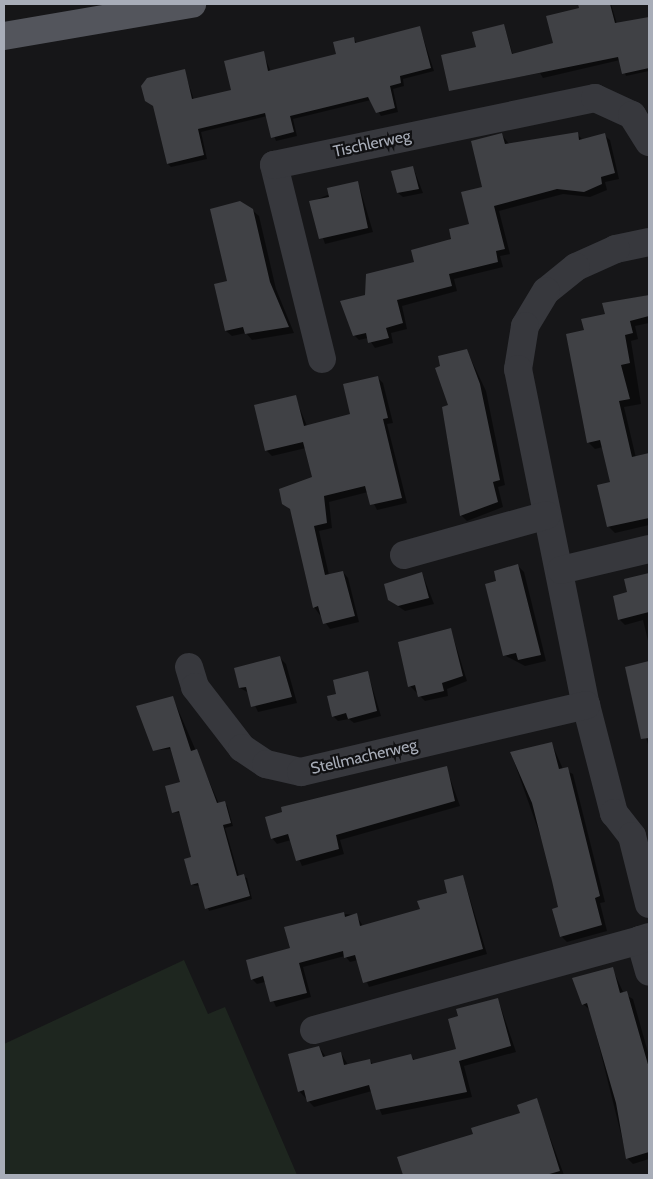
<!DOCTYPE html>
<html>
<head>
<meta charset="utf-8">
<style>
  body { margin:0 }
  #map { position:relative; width:653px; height:1179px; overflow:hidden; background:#161618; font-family:Cabin,sans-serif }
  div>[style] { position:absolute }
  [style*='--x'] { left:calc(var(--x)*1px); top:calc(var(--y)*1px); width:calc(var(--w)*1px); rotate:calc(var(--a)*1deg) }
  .green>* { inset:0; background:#1e261f }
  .shadow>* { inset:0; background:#0007 }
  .building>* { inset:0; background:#404145 }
  .minor>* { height:28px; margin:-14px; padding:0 14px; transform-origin:14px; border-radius:14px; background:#37383d }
  .major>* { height:28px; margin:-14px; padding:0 14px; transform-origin:14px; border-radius:14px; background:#53555c }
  span { translate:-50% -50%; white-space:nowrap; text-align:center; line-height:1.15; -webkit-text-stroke:4.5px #111113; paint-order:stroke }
  .street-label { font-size:16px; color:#a8adb8 }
  .frame { position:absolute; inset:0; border:5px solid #a8adb8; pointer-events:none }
</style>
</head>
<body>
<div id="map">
  <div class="green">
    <div style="clip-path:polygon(184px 960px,208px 1014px,225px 1007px,297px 1175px,4px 1175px,4px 1044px)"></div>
  </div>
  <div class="shadow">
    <div style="clip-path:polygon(579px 4px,611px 4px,617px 24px,649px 18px,649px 71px,626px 76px,620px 60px,543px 78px,540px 73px,450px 90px,478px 48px,504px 25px,513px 55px,554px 43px,580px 9px)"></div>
    <div style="clip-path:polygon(420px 28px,434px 71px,403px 79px,404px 86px,393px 89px,398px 112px,381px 116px,371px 100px,293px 119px,297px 136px,276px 141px,267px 116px,201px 132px,207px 159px,171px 167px,168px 164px,154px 107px,146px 100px,184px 70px,194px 100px,232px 91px,263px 53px,271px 72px,337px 55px,353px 38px,357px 43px)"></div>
    <div style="clip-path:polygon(577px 134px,583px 140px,604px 135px,610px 140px,619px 179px,605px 182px,607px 190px,590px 197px,563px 194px,499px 211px,510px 254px,500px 256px,503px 267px,454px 279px,457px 291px,402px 306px,407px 329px,391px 333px,393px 343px,375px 348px,368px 338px,359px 340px,354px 335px,367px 296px,470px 225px,502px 135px,509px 144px)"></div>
    <div style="clip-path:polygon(413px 167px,423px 193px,403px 197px,398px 193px)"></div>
    <div style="clip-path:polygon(358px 182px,373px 232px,325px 244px,311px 202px)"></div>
    <div style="clip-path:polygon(252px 210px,259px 216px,276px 289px,294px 333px,252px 340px,246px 333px,232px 336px,226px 331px,229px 281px)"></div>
    <div style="clip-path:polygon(649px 295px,649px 323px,635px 326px,638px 339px,631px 341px,641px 404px,624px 407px,636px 458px,649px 455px,649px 525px,615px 533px,608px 526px,611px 483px,603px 447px,595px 449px,589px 443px,585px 331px,606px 315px,604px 304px)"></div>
    <div style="clip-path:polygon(467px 351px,486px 391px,505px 485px,498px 487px,503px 507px,467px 521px,461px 515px)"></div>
    <div style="clip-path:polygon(377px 377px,383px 383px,393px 423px,387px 424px,407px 503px,377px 510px,368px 492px,329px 502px,332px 528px,319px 531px,329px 575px,343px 572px,348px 578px,359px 622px,330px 629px,314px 607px,292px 511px,283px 503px,313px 478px,306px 448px,272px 456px,266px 450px,295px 397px,307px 426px,352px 415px)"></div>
    <div style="clip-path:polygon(518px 566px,524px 572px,546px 661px,525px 666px,504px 655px,498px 582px)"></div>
    <div style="clip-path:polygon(422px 573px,434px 604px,405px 611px,389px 600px)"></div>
    <div style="clip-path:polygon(649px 574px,649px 645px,643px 620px,625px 625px,619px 619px,628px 593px,625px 580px)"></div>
    <div style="clip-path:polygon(451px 630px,467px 681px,447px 689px,448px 696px,425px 701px,410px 686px)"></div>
    <div style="clip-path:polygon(280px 658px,286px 664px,297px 703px,258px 712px,249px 693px,240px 688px)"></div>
    <div style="clip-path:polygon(649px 662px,649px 748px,626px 668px)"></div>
    <div style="clip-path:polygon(368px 673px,381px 716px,354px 723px,349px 719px,338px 721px,333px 716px,338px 695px)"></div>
    <div style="clip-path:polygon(173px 698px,219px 804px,227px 805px,233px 826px,225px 828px,239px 876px,247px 878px,252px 899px,209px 911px,200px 886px,192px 885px,186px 860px,193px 858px,181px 813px,173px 812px,181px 783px,172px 749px,154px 750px)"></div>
    <div style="clip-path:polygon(552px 744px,563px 769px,573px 774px,605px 902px,600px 903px,607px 931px,567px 942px,561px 936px,559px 908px,544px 846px,511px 753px)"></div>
    <div style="clip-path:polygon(446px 767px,460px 806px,340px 840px,344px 854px,302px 866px,291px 840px,277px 844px,272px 838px)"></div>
    <div style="clip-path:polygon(463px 876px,487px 954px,369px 987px,358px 960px,350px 962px,345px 956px,303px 967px,311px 997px,276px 1007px,265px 982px,257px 984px,252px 979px,343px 914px,356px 915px,363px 926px,421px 910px,448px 894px)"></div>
    <div style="clip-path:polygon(612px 968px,624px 994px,633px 999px,649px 1056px,649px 1159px,633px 1164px,627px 1158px,590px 1010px,583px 1004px)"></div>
    <div style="clip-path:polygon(498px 999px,516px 1052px,464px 1066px,472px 1097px,382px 1115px,372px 1091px,314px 1107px,299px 1091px,319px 1047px,326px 1057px,341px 1053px,348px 1065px,369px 1060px,374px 1065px,411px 1056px,416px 1061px,457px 1050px)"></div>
    <div style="clip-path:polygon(536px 1100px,564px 1175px,402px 1175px,521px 1114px)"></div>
  </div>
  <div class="building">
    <div style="clip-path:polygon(578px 4px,610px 4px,615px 23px,649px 17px,649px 68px,622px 74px,618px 57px,449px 91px,441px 55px,476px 47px,472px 32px,504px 24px,512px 54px,553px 43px,546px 16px,579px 8px)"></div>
    <div style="clip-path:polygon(420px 26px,431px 68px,400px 76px,401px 83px,390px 86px,395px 108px,376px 113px,368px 97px,290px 116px,294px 132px,271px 138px,265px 113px,198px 129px,204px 155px,167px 164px,153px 106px,145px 101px,141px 86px,147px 78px,185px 69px,192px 99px,231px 90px,224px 61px,264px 51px,268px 71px,336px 54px,333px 42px,354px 37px,355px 43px)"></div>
    <div style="clip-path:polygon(578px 132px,579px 140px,605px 133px,615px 173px,601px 177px,602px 184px,584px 192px,557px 189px,494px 206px,505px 249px,496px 251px,498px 262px,449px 274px,452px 286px,397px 300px,403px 323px,386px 328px,389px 338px,368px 343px,366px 333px,353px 336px,340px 301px,365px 295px,366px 274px,414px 262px,411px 250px,451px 239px,449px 229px,469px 224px,461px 192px,482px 187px,471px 141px,502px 133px,505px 144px)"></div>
    <div style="clip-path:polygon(413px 166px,419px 189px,397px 193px,391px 171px)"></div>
    <div style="clip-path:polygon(358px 181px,368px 228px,319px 239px,309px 201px,329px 197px,327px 188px)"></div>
    <div style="clip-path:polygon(240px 201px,253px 209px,270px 282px,289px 327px,245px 334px,243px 327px,225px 331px,214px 284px,227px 281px,210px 209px)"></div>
    <div style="clip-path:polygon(649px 295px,649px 316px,630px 321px,633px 333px,625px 335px,630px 363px,621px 365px,630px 399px,619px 401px,632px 457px,649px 453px,649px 518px,607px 527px,597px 485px,610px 482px,600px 440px,587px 443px,566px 334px,584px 330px,581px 319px,605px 314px,602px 303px)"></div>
    <div style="clip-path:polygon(467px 349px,480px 384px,500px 480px,493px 482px,498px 502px,460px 516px,442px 407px,448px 405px,435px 368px,440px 366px,438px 356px)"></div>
    <div style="clip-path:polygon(378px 376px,388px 418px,383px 419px,402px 498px,370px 505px,365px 486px,324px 496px,327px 523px,314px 526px,325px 575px,343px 571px,355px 616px,323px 624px,318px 606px,313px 608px,290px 509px,282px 504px,279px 489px,312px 477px,303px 442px,265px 451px,254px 405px,296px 395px,304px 426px,350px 414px,343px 384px)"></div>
    <div style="clip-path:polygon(518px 564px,541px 655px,518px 660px,516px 653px,503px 656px,485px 584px,496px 581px,494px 571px)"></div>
    <div style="clip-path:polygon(422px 572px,429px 598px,398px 606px,388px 600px,384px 584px)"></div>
    <div style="clip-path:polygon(649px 573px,649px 612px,618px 620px,613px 596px,627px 592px,624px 579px)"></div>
    <div style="clip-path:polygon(451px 628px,463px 676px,442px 683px,444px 691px,418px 697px,415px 685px,408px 687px,398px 642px)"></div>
    <div style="clip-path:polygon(280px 656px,292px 697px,251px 707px,246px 687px,239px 688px,234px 668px)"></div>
    <div style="clip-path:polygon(649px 661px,649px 738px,641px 739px,625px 667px)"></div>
    <div style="clip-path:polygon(368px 671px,377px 711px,348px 719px,346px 713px,332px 717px,327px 696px,336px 694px,333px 680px)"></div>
    <div style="clip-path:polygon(173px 696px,191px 751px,197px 749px,217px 803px,225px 801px,231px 823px,223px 825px,237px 876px,244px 874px,250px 896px,205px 909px,198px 883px,191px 885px,184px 859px,191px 857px,179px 811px,172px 813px,165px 786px,180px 782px,170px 747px,153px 751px,136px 706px)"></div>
    <div style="clip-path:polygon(552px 742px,559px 769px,568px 767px,600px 896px,595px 898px,602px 925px,560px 937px,552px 909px,558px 907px,552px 881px,532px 803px,510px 752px)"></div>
    <div style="clip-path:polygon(447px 766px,455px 801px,336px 835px,339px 849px,296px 861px,288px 834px,271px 839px,265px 817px,282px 812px,281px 807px)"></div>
    <div style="clip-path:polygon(463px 875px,483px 949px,363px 983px,355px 955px,344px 958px,343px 951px,299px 963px,307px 993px,270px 1002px,263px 976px,251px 980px,246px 960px,290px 948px,284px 927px,344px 912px,345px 917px,357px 913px,360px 926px,420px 909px,417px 901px,447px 893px,444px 880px)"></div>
    <div style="clip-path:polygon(613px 967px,620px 993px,627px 991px,649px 1068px,649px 1152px,626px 1159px,616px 1103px,587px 1003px,582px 1005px,572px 978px)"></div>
    <div style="clip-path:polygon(498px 998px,511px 1046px,459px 1061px,467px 1092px,376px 1110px,369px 1085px,307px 1102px,304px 1090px,298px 1092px,288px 1054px,319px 1046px,323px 1057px,341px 1052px,344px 1065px,370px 1059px,371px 1064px,411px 1054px,413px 1060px,456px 1049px,448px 1019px,458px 1016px,456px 1009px)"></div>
    <div style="clip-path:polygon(537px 1098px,560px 1171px,546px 1175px,403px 1175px,397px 1157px,473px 1134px,471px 1128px,520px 1113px,517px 1105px)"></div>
  </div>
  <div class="minor">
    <div style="--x:649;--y:242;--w:34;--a:168"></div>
    <div style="--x:616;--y:249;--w:44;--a:155.8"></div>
    <div style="--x:576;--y:267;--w:38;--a:141"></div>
    <div style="--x:546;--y:291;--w:41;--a:121"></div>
    <div style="--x:525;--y:326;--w:44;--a:99.2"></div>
    <div style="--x:518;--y:369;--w:343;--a:78.6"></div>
    <div style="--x:586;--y:705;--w:112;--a:75.5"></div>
    <div style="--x:614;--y:813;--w:29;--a:52"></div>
    <div style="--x:632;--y:836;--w:70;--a:76"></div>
    <div style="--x:322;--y:359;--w:200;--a:-103.9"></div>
    <div style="--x:274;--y:165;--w:328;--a:-11.8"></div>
    <div style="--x:595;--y:98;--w:41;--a:24.7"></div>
    <div style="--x:632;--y:115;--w:32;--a:58"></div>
    <div style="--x:404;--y:555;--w:148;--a:-15.6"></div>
    <div style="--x:561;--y:570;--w:90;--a:-13.4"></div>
    <div style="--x:189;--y:667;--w:21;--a:73"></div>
    <div style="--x:195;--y:687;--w:77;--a:52.4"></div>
    <div style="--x:242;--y:748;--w:29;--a:34"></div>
    <div style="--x:266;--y:764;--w:36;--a:13"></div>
    <div style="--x:301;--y:772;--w:293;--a:-13.2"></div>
    <div style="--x:649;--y:937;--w:9;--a:162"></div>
    <div style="--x:640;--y:940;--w:33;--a:74"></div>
    <div style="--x:314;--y:1030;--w:338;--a:-15.4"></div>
  </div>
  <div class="major">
    <div style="--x:4;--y:36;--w:191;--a:-9.7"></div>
  </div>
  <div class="street-label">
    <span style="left:372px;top:144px;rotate:-12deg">Tischlerweg</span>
    <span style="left:364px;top:757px;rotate:-13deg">Stellmacherweg</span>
  </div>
  <div class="frame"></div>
</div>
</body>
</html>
